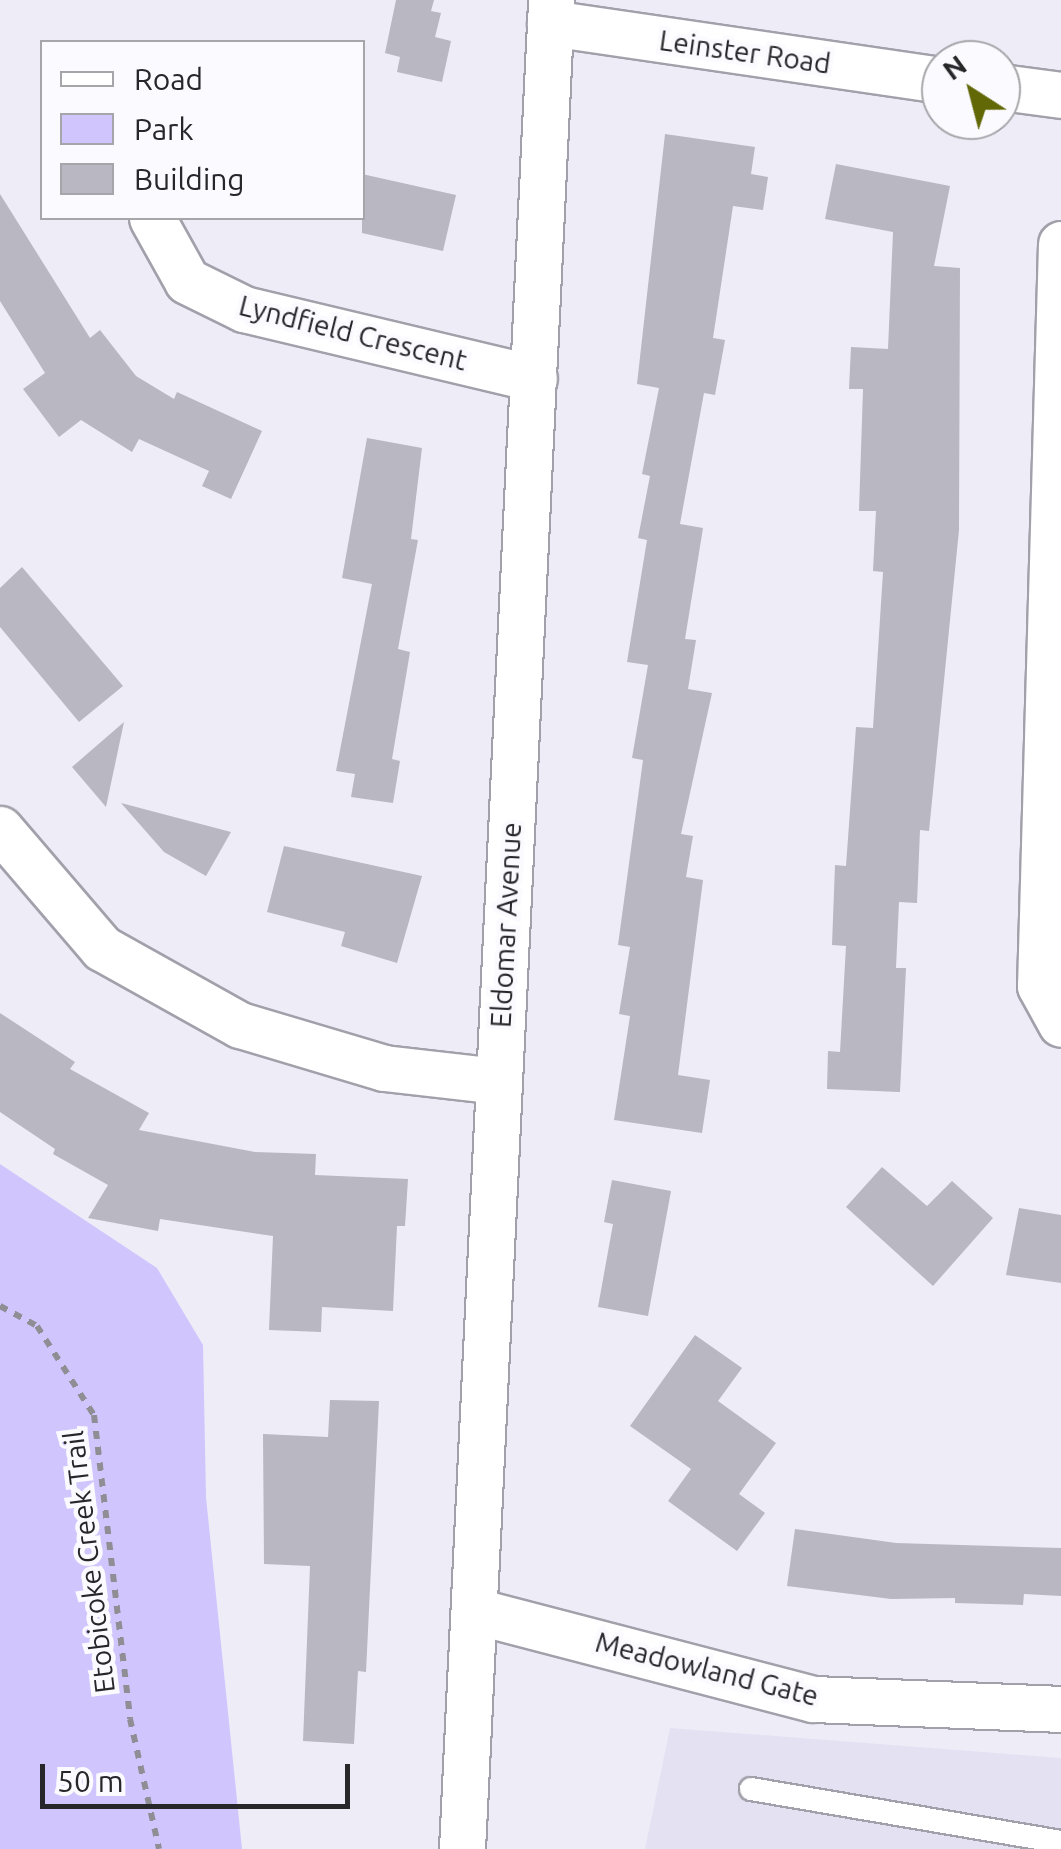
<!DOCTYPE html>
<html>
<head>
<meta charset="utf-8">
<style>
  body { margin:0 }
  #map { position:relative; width:1061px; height:1849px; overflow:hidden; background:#eeecf7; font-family:Ubuntu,sans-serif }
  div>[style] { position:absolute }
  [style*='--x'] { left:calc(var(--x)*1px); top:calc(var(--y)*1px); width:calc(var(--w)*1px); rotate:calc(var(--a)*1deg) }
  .built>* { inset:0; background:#e4e1f3 }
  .green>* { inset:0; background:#d0c6fd }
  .building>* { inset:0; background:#b9b7c1 }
  .path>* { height:6px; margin-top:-3px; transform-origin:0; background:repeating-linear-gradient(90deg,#8f8e95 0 8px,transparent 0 16px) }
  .roads { filter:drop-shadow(2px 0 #a2a0aa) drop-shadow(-2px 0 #a2a0aa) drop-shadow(0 2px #a2a0aa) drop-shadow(0 -2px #a2a0aa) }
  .lane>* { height:22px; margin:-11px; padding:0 11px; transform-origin:11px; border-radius:11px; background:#fff }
  .street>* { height:45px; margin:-22.5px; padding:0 22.5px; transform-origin:22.5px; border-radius:22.5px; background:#fff }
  span { translate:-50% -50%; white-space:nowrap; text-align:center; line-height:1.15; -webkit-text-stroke:9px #fbfaff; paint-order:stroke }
  .street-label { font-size:28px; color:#27272a }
  .legend { position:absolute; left:40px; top:40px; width:325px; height:180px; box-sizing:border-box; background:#fbfaff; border:2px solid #a6a6aa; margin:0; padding:12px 18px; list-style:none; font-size:30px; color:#27272a }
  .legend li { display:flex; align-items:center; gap:20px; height:50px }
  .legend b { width:50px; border:2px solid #a6a6aa }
  .north { position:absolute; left:921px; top:40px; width:100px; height:100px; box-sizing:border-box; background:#fbfaff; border:2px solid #a6a6aa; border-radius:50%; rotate:324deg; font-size:28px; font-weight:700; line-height:40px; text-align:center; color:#27272a }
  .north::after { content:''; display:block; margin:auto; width:35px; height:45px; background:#636807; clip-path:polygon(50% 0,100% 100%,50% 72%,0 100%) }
  .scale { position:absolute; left:40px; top:1764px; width:310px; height:45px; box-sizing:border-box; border:5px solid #27272a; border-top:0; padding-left:12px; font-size:30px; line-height:35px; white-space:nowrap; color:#27272a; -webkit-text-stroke:8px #fbfaff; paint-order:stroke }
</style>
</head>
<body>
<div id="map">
  <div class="built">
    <div style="clip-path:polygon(670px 1728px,1061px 1758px,1061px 1849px,645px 1849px)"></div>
  </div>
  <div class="green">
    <div style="clip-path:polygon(0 1164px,157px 1268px,203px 1345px,206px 1497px,242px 1849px,0 1849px)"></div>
  </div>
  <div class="building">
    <div style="clip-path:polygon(396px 0,434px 0,431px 11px,441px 13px,435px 37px,451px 41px,442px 82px,397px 72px,400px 57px,385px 53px)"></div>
    <div style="clip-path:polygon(665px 134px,755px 147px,751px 174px,768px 177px,763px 210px,733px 206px,713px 338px,725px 340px,715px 395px,704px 393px,680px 524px,703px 528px,685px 639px,696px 640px,688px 689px,712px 693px,681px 834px,693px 836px,686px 877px,703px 880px,678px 1075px,710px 1080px,702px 1133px,614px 1120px,630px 1016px,619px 1014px,630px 947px,618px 945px,643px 760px,632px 758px,648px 665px,627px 662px,647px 540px,638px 538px,650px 476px,642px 474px,659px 388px,637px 384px)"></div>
    <div style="clip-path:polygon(836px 164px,950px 186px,934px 266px,960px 268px,959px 530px,929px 831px,920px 830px,917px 903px,899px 902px,896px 968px,906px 968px,900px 1092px,827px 1089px,828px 1051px,840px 1052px,846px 946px,832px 945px,835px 865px,846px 866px,856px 727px,873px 728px,883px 572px,873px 571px,876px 511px,859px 511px,863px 389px,849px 389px,851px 347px,888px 349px,893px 232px,825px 219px)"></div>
    <div style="clip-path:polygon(362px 174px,456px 195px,443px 251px,362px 233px)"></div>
    <div style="clip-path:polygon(0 194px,90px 338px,100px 330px,136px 376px,174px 399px,177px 392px,262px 431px,231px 499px,202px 486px,209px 471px,139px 439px,132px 452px,81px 420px,59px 437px,23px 389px,45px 373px,0 301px)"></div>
    <div style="clip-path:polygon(367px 438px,422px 448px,411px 539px,418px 540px,398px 649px,410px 652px,392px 759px,400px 761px,393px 803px,351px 797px,355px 774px,336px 771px,372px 584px,342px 578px)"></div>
    <div style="clip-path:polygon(22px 567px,123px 686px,79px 722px,0 627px,0 588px)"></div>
    <div style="clip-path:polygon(124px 722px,106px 807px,72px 767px)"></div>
    <div style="clip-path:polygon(121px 803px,231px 832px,206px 876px,164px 852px)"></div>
    <div style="clip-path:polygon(284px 846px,422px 876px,397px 963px,341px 946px,345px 932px,267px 912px)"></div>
    <div style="clip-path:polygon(0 1013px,75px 1062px,70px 1069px,149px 1113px,139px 1130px,255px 1152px,316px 1154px,315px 1175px,408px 1179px,405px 1226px,397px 1226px,393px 1311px,322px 1307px,321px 1332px,269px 1330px,273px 1236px,160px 1219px,158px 1231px,88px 1218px,108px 1185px,53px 1154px,55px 1149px,0 1112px)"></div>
    <div style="clip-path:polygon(882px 1167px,927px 1206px,952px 1181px,993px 1218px,933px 1286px,846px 1207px)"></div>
    <div style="clip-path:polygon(612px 1180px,671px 1191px,648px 1316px,598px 1307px,613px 1224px,604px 1222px)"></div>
    <div style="clip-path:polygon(1019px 1208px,1061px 1215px,1061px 1283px,1006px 1275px)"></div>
    <div style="clip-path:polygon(695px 1335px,742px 1368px,718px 1401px,776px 1443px,739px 1494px,765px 1513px,737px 1551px,668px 1501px,691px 1469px,630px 1426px)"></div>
    <div style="clip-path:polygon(330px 1400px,379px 1401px,366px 1672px,358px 1671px,354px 1744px,303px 1741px,310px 1566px,264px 1564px,263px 1434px,328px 1437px)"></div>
    <div style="clip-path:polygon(795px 1529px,896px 1543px,1061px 1548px,1061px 1596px,1024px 1594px,1023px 1605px,955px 1603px,955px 1598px,891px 1599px,787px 1586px)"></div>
  </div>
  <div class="path">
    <div style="--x:0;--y:1306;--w:42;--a:28.4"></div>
    <div style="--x:37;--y:1326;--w:106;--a:57.4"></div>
    <div style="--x:94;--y:1415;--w:306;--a:83.2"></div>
    <div style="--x:130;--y:1719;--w:133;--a:77.4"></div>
  </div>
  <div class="roads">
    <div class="lane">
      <div style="--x:751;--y:1789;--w:314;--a:9.7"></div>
    </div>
    <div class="street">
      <div style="--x:550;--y:23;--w:395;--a:8.3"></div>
      <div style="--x:1001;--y:87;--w:61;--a:7.6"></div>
      <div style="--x:152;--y:218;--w:72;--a:60.9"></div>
      <div style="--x:187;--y:281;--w:64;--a:26.2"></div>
      <div style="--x:244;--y:309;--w:298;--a:13.4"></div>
      <div style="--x:1061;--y:244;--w:742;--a:91.62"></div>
      <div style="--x:1040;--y:986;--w:43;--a:61.1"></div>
      <div style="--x:0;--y:829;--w:157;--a:49.4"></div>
      <div style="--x:102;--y:948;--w:158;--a:29.2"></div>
      <div style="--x:240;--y:1025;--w:150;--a:16.6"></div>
      <div style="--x:384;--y:1068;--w:115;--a:6.5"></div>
      <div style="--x:475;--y:1611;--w:349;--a:14.6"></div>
      <div style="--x:813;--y:1699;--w:248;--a:2.3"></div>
      <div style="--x:462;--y:1849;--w:1851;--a:-87.24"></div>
    </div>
  </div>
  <div class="street-label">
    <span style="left:745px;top:52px;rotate:8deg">Leinster Road</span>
    <span style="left:353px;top:333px;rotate:14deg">Lyndfield Crescent</span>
    <span style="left:506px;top:925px;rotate:-87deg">Eldomar Avenue</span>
    <span style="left:89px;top:1562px;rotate:-97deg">Etobicoke Creek Trail</span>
    <span style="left:707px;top:1669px;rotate:14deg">Meadowland Gate</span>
  </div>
  <ul class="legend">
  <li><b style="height:12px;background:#fff"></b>Road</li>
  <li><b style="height:28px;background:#d0c6fd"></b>Park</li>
  <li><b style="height:28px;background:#b9b7c1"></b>Building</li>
  </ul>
  <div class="north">N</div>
  <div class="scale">50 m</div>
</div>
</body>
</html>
